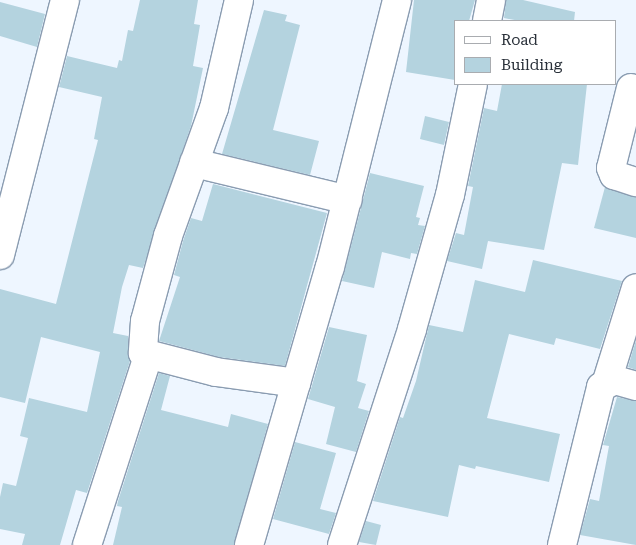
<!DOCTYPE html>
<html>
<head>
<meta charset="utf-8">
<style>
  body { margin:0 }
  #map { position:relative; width:636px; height:545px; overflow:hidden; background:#eef6ff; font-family:"Roboto Serif",serif }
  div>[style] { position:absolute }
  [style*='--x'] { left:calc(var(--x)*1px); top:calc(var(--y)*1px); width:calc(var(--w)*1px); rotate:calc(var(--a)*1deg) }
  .building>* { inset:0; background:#b4d3df }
  .roads { filter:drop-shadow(1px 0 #8a9cb1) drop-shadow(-1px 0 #8a9cb1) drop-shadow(0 1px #8a9cb1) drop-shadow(0 -1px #8a9cb1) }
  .minor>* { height:28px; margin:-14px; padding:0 14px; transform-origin:14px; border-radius:14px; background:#fff }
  span { translate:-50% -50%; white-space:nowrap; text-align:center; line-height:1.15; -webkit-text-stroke:4px #fff; paint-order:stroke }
  .legend { position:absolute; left:454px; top:20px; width:162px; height:65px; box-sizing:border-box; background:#fff; border:1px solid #a9acb0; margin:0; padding:6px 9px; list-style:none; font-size:15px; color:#293039 }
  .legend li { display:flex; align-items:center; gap:10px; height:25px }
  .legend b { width:25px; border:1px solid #a9acb0 }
</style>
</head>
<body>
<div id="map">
  <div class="building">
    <div style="clip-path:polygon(140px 0,198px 0,194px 24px,200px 25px,193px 66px,203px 68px,191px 126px,143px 268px,129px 265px,122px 287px,113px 333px,128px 336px,130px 361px,87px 493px,76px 490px,60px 545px,22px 545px,25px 534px,0 529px,0 497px,3px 483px,16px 486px,28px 438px,20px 436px,29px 398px,87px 412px,100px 352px,41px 337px,25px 403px,0 397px,0 289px,56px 304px,98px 140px,94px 139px,102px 97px,59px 87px,67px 56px,117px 68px,119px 60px,122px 61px,128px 30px,133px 31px)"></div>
    <div style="clip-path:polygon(414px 0,475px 0,469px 21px,455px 21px,455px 80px,406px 72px)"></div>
    <div style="clip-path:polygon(506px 0,523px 0,575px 12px,574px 21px,520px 21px,504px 18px)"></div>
    <div style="clip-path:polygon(0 2px,45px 14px,37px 47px,0 36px)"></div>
    <div style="clip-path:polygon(264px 10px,287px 15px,285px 21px,300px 25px,273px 130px,319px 141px,310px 175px,222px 154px)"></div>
    <div style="clip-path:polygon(502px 84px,587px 84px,578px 165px,562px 163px,544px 250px,488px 241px,482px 269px,447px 261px,456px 233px,464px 235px,473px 187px,468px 186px,484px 108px,497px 111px)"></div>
    <div style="clip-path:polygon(425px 116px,449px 122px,444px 145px,420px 139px)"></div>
    <div style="clip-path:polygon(370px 173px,424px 186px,416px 217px,420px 218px,418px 225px,425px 226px,417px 254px,411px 253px,410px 259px,382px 252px,374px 288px,342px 281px)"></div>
    <div style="clip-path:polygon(213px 184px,327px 213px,285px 366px,219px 357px,159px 341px,180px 277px,174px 275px,183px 241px,191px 218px,202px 221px)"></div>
    <div style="clip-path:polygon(605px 187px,636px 197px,636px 238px,594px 228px)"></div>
    <div style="clip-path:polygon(533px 260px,622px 281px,600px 349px,556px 338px,554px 345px,509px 334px,487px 418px,560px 434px,549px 482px,476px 466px,475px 469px,459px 465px,448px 517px,373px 501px,400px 417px,403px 418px,416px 381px,429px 325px,463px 332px,475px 280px,525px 292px)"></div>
    <div style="clip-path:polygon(329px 327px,367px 335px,357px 381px,366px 384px,358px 408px,369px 411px,356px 452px,326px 444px,335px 407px,308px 399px)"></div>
    <div style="clip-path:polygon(636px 340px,636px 370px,628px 367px)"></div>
    <div style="clip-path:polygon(159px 373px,170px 376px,161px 410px,228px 427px,231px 414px,268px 424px,234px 545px,113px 545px,122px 507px,117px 506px,118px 501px)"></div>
    <div style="clip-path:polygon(617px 397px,636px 401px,636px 545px,580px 535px,590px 499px,599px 501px,609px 446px,603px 445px)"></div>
    <div style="clip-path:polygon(295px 442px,336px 453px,320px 509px,336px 513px,329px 534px,273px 519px)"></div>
    <div style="clip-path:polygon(366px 521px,381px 525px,376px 545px,359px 542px)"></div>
  </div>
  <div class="roads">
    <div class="minor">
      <div style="--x:239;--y:0;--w:111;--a:103"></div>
      <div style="--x:214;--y:108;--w:136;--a:109.8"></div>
      <div style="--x:168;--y:236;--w:88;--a:105.1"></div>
      <div style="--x:145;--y:321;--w:32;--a:94"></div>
      <div style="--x:143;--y:353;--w:75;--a:14.6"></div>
      <div style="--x:216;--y:372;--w:81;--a:7.8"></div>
      <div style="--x:487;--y:21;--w:21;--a:-79"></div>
      <div style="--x:631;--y:88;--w:82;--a:104"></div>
      <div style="--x:611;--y:168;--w:8;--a:67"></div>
      <div style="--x:614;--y:175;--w:23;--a:18"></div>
      <div style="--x:194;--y:163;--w:158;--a:13.5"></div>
      <div style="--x:0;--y:255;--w:263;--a:-75.7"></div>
      <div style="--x:607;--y:381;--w:97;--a:-72.7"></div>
      <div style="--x:87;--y:545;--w:199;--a:-72.1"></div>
      <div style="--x:249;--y:545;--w:290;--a:-73.8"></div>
      <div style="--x:330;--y:267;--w:275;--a:-75.9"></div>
      <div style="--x:342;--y:545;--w:227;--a:-72"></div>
      <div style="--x:412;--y:329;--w:139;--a:-74.2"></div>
      <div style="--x:450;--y:195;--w:113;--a:-78.3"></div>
      <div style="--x:562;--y:545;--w:163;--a:-76.1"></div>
      <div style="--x:601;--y:387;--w:16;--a:-27"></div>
      <div style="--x:615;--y:380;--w:22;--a:16"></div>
    </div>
  </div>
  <ul class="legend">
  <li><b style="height:6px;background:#fff"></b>Road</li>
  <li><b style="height:14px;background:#b4d3df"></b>Building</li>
  </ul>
</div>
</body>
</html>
